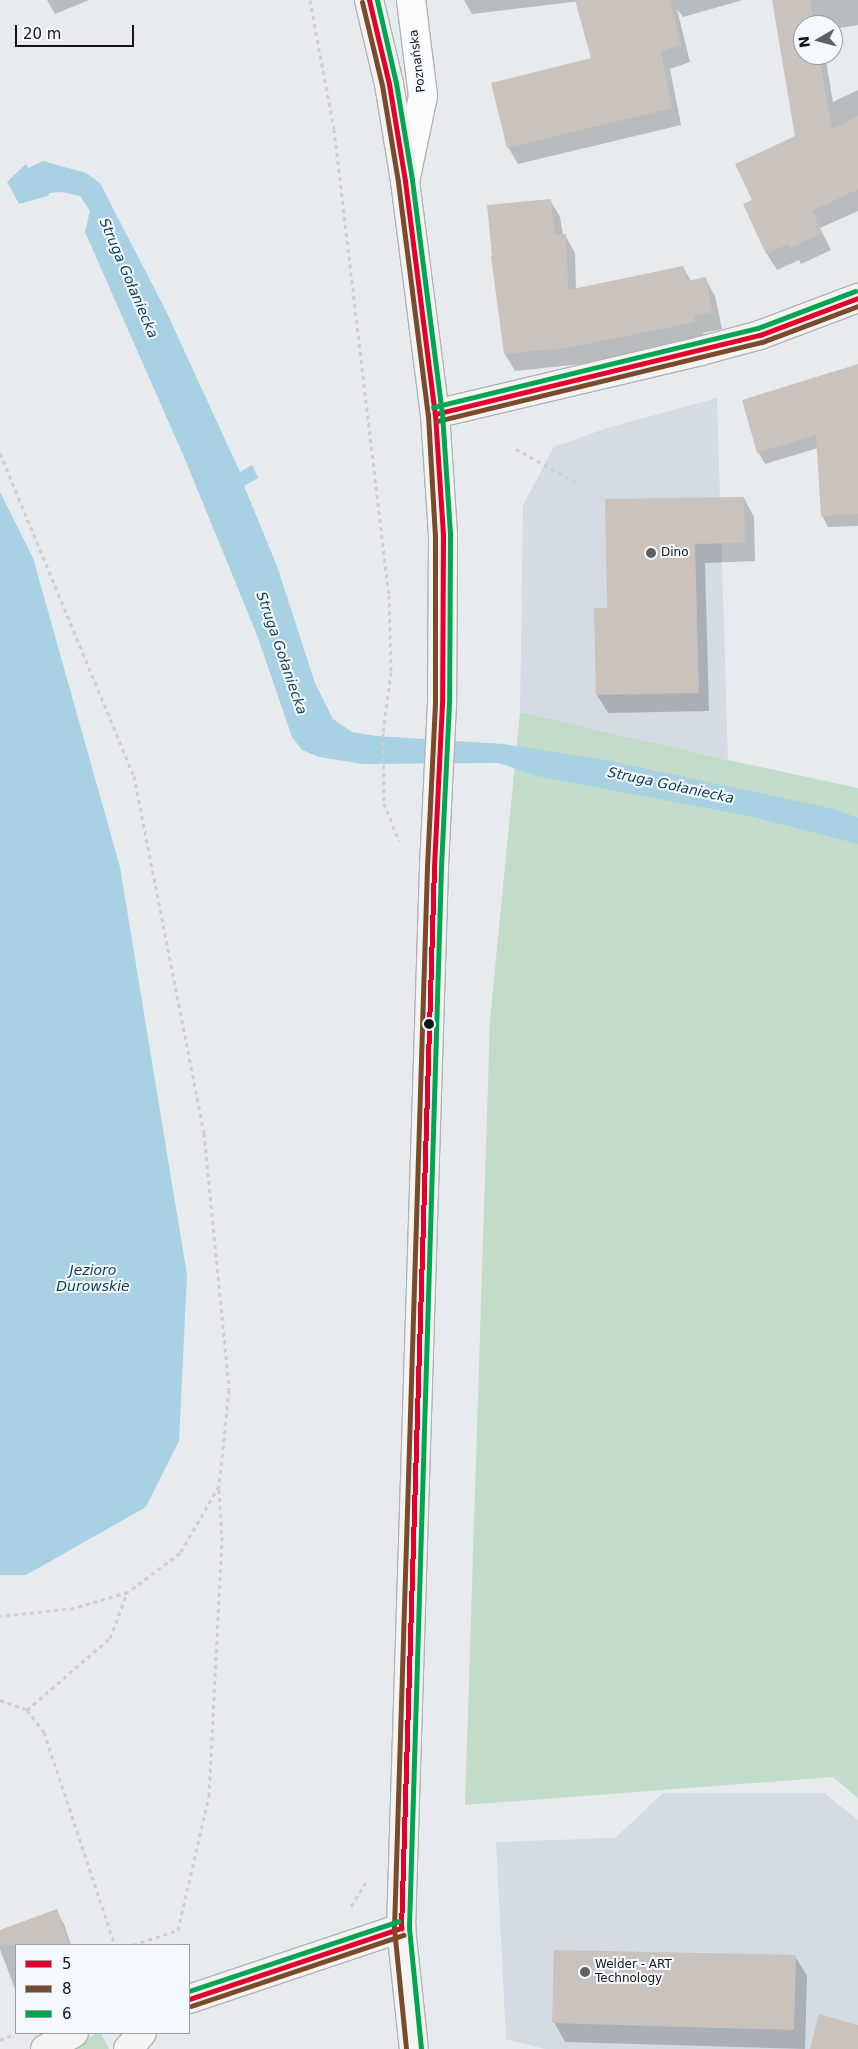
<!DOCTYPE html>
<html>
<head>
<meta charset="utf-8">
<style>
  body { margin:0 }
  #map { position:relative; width:858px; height:2049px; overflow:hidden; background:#e8ebee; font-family:"DejaVu Sans",sans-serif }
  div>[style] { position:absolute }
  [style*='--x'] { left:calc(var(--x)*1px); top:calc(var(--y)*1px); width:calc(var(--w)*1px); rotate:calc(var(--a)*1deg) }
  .built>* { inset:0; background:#d4dbe2 }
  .green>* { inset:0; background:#c3dbc9 }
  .water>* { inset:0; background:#a8d1e4 }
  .shadow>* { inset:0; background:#0003 }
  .building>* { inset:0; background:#cac3bd }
  .path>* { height:3px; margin-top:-1.5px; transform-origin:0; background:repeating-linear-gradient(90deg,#cecfcf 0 4px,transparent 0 8px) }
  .roads { filter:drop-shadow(1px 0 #b1b3b6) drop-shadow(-1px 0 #b1b3b6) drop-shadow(0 1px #b1b3b6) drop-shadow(0 -1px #b1b3b6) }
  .street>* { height:28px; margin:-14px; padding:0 14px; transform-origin:14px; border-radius:14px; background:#fcfcfc }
  .secondary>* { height:28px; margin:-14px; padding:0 14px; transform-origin:14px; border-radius:14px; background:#f6f4f3 }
  .bus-1>* { height:5px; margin:-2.5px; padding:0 2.5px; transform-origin:2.5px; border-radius:2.5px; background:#e4002b }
  .bus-2>* { height:5px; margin:-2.5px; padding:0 2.5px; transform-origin:2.5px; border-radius:2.5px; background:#7a4b2a }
  .bus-3>* { height:5px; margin:-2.5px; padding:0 2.5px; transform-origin:2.5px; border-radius:2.5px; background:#00a651 }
  .dots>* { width:14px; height:14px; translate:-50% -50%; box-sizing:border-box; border:2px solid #f3f9fe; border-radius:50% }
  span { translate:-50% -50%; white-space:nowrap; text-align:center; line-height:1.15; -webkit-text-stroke:4px #f3f9fe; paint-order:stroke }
  .street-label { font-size:12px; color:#131516 }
  .poi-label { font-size:12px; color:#131516 }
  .left { translate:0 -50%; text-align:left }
  .water-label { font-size:14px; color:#093d4f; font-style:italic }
  .legend { position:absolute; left:15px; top:1944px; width:175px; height:90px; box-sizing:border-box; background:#f3f9fe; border:1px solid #999ea1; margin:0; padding:6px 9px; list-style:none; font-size:15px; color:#131516 }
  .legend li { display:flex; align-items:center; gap:10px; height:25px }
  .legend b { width:25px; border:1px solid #999ea1 }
  .north { position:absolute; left:793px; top:15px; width:50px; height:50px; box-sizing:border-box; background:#f3f9fe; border:1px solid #999ea1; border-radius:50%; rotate:262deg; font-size:14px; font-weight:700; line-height:20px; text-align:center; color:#131516 }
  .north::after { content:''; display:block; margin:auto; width:18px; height:22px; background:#5e6062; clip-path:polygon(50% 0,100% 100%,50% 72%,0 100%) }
  .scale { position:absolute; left:15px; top:25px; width:119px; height:22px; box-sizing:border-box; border:2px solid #131516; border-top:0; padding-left:6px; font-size:15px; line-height:18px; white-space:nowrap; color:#131516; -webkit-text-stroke:4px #f3f9fe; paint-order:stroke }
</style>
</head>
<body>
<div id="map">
  <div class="built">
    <div style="clip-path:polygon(717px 398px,728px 760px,520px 712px,523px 505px,554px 447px,607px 428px)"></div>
    <div style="clip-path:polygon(663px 1793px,824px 1793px,858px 1820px,858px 2049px,545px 2049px,506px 2039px,496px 1842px,615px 1838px)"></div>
  </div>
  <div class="green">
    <div style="clip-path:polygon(520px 712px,728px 760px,858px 788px,858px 1798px,833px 1777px,465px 1805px,490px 1020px)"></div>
    <div style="clip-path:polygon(97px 2033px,101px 2033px,109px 2049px,66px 2049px)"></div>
  </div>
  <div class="water">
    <div style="clip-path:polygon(43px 161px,86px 173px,100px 183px,166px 311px,240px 472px,252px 465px,258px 478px,244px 486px,277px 566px,315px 683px,333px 719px,352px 732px,376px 736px,504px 744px,605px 760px,834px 809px,858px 818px,858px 844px,754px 817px,537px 776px,499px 763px,363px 764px,319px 757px,302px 750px,292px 737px,257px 635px,184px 457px,85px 232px,90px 211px,80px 196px,61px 192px,50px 193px,48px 196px,19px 204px,7px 182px,26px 164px,28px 168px)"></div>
    <div style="clip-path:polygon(0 492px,33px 558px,120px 867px,187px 1275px,179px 1441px,146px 1507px,26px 1575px,0 1575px)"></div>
  </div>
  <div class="shadow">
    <div style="clip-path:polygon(47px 0,89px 0,55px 14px)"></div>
    <div style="clip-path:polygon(464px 0,588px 0,472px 14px)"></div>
    <div style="clip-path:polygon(590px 0,743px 0,683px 17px,677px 9px,690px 62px,670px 69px,681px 125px,518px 164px,508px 147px,593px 59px)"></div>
    <div style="clip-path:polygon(773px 0,858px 0,858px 25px,833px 29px,833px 25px,803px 25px,803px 55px,825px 55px,833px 102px,858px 90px,858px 211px,820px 228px,831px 250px,801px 264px,799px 260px,777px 270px,767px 254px,754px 200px,797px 137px)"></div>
    <div style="clip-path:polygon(550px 200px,560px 217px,563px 235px,565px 235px,575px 253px,576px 290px,683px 267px,691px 281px,705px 278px,715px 296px,722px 329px,703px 333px,704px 339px,582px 364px,515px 371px,505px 354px,492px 257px)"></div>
    <div style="clip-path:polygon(858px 364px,858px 526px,828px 527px,822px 515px,818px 448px,765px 464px,758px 452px)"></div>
    <div style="clip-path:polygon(744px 498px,754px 517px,755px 561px,705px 563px,709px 711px,608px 713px,597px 695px,608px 609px)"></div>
    <div style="clip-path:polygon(56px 1910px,64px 1924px,71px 1945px,16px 1945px,16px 1992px,0 1949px,0 1930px)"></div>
    <div style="clip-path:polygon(795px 1956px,807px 1976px,805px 2049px,565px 2042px,554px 2022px)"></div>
  </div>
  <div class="building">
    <div style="clip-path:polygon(575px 0,670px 0,681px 45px,661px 51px,672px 108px,507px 148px,491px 83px,591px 58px)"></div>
    <div style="clip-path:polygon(772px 0,810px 0,814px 25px,803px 25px,803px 55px,819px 55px,832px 129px,858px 116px,858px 189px,812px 211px,822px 233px,790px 248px,788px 244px,766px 254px,743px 204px,752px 200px,735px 164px,795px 136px)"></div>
    <div style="clip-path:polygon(551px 199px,555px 235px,566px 234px,568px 290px,683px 266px,687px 281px,706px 277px,712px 312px,694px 316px,695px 322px,572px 347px,504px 354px,491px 257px,492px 256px,487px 205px)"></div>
    <div style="clip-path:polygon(858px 364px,858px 514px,821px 516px,816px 435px,757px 453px,742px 400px)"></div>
    <div style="clip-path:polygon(744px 497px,745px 543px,695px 544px,699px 693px,596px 695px,594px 608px,607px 608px,605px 499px)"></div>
    <div style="clip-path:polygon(57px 1909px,69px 1945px,0 1945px,0 1930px)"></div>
    <div style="clip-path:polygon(554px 1950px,796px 1955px,794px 2030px,552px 2023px)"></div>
    <div style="clip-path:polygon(819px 2014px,858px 2025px,858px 2049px,810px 2049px)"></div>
  </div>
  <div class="path">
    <div style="--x:310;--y:0;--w:131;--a:79.5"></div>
    <div style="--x:334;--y:129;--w:469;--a:83.3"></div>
    <div style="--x:389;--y:595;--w:77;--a:88.5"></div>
    <div style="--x:391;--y:672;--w:62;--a:97.5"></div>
    <div style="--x:383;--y:733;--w:70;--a:89.2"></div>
    <div style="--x:384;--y:803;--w:41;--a:68.5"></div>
    <div style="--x:516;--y:449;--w:70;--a:29.1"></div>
    <div style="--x:0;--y:453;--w:350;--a:67.5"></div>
    <div style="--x:134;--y:776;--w:364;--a:78.9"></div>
    <div style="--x:204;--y:1133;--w:258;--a:84.4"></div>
    <div style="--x:229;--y:1390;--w:97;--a:95.9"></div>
    <div style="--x:219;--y:1486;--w:78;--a:120.2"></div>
    <div style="--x:180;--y:1553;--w:65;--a:143.1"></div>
    <div style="--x:128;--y:1592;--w:56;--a:163.5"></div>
    <div style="--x:74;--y:1608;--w:74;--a:173.8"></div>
    <div style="--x:0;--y:1700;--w:29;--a:20"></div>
    <div style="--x:27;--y:1710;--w:28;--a:52"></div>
    <div style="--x:44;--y:1732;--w:225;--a:71.6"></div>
    <div style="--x:27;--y:1710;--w:110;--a:-40.9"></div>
    <div style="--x:110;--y:1638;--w:48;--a:-69.3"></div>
    <div style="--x:351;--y:1906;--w:28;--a:-58"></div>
    <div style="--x:133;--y:1945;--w:47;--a:-18.4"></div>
    <div style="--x:178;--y:1930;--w:138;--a:-77"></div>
    <div style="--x:209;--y:1796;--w:255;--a:-87.1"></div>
    <div style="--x:222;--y:1541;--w:54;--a:-93.2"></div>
    <div style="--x:0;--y:2040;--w:15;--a:-23"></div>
  </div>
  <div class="roads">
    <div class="street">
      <div style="--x:405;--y:181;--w:87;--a:-78"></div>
      <div style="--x:423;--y:96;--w:97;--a:-97.1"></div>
    </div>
    <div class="secondary">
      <div style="--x:369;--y:0;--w:86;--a:76.6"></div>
      <div style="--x:389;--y:84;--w:98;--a:80.6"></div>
      <div style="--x:405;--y:181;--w:235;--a:82.7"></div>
      <div style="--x:435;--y:414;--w:121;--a:86.2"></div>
      <div style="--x:443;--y:535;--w:168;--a:90.3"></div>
      <div style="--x:442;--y:703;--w:164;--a:92.8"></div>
      <div style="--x:434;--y:867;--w:1062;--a:91.78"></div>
      <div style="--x:401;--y:1928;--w:122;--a:83.9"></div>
      <div style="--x:435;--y:414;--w:273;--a:-13.3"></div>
      <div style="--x:701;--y:351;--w:61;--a:-15.2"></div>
      <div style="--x:760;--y:335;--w:105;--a:-20.7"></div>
      <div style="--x:189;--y:1999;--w:224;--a:-18.5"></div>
      <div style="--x:45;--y:2049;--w:33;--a:-29"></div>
      <div style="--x:128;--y:2049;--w:21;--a:-49"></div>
    </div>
  </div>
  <div class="bus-1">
    <div style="--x:369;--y:0;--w:86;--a:76.6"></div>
    <div style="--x:389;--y:84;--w:98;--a:80.6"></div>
    <div style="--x:405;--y:181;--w:235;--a:82.7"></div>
    <div style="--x:435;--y:414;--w:121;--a:86.2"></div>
    <div style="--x:443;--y:535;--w:168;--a:90.3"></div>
    <div style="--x:442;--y:703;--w:164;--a:92.8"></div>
    <div style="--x:434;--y:867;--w:1062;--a:91.78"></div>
    <div style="--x:435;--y:414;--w:334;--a:-13.7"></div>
    <div style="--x:760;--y:335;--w:105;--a:-20.7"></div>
    <div style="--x:189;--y:1999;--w:224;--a:-18.5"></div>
  </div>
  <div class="bus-2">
    <div style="--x:362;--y:2;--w:85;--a:76.5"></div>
    <div style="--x:382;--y:85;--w:98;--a:80.6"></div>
    <div style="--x:398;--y:182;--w:235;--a:82.7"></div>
    <div style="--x:428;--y:415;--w:120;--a:86.7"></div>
    <div style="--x:435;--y:535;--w:168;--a:90"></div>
    <div style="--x:435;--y:703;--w:164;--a:92.8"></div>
    <div style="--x:427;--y:867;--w:1062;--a:91.78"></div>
    <div style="--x:394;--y:1928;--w:122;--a:84.3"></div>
    <div style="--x:437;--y:421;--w:334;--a:-13.7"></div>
    <div style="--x:762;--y:342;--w:103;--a:-20.6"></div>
    <div style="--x:191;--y:2006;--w:224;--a:-18.5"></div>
  </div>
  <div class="bus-3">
    <div style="--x:377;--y:0;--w:85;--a:77.1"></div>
    <div style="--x:396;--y:83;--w:98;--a:80.6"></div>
    <div style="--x:412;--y:180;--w:235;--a:82.7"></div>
    <div style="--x:442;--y:413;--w:122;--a:86.2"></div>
    <div style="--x:450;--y:535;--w:168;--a:90.3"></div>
    <div style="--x:449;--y:703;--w:164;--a:92.8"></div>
    <div style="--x:441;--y:867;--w:1061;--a:91.73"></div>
    <div style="--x:409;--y:1928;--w:121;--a:84.3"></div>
    <div style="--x:433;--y:407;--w:334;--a:-13.7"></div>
    <div style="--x:758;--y:328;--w:104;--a:-20.9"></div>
    <div style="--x:189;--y:1991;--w:221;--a:-18.4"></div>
  </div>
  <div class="dots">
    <div style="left:651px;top:553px;background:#5e6062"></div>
    <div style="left:429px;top:1024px;background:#131516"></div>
    <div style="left:585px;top:1972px;background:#5e6062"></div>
  </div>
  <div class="street-label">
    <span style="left:418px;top:61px;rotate:-97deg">Poznańska</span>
  </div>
  <div class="poi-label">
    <span class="left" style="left:661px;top:553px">Dino</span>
    <span class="left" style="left:595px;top:1972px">Welder - ART<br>Technology</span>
  </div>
  <div class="water-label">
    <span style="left:129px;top:278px;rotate:67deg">Struga Gołaniecka</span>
    <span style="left:282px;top:653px;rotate:71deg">Struga Gołaniecka</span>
    <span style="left:671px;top:785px;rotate:12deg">Struga Gołaniecka</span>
    <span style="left:93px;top:1278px">Jezioro<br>Durowskie</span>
  </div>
  <ul class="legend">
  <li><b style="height:6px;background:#e4002b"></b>5</li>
  <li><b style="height:6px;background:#7a4b2a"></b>8</li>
  <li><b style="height:6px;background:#00a651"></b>6</li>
  </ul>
  <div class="north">N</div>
  <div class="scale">20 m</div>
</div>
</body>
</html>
